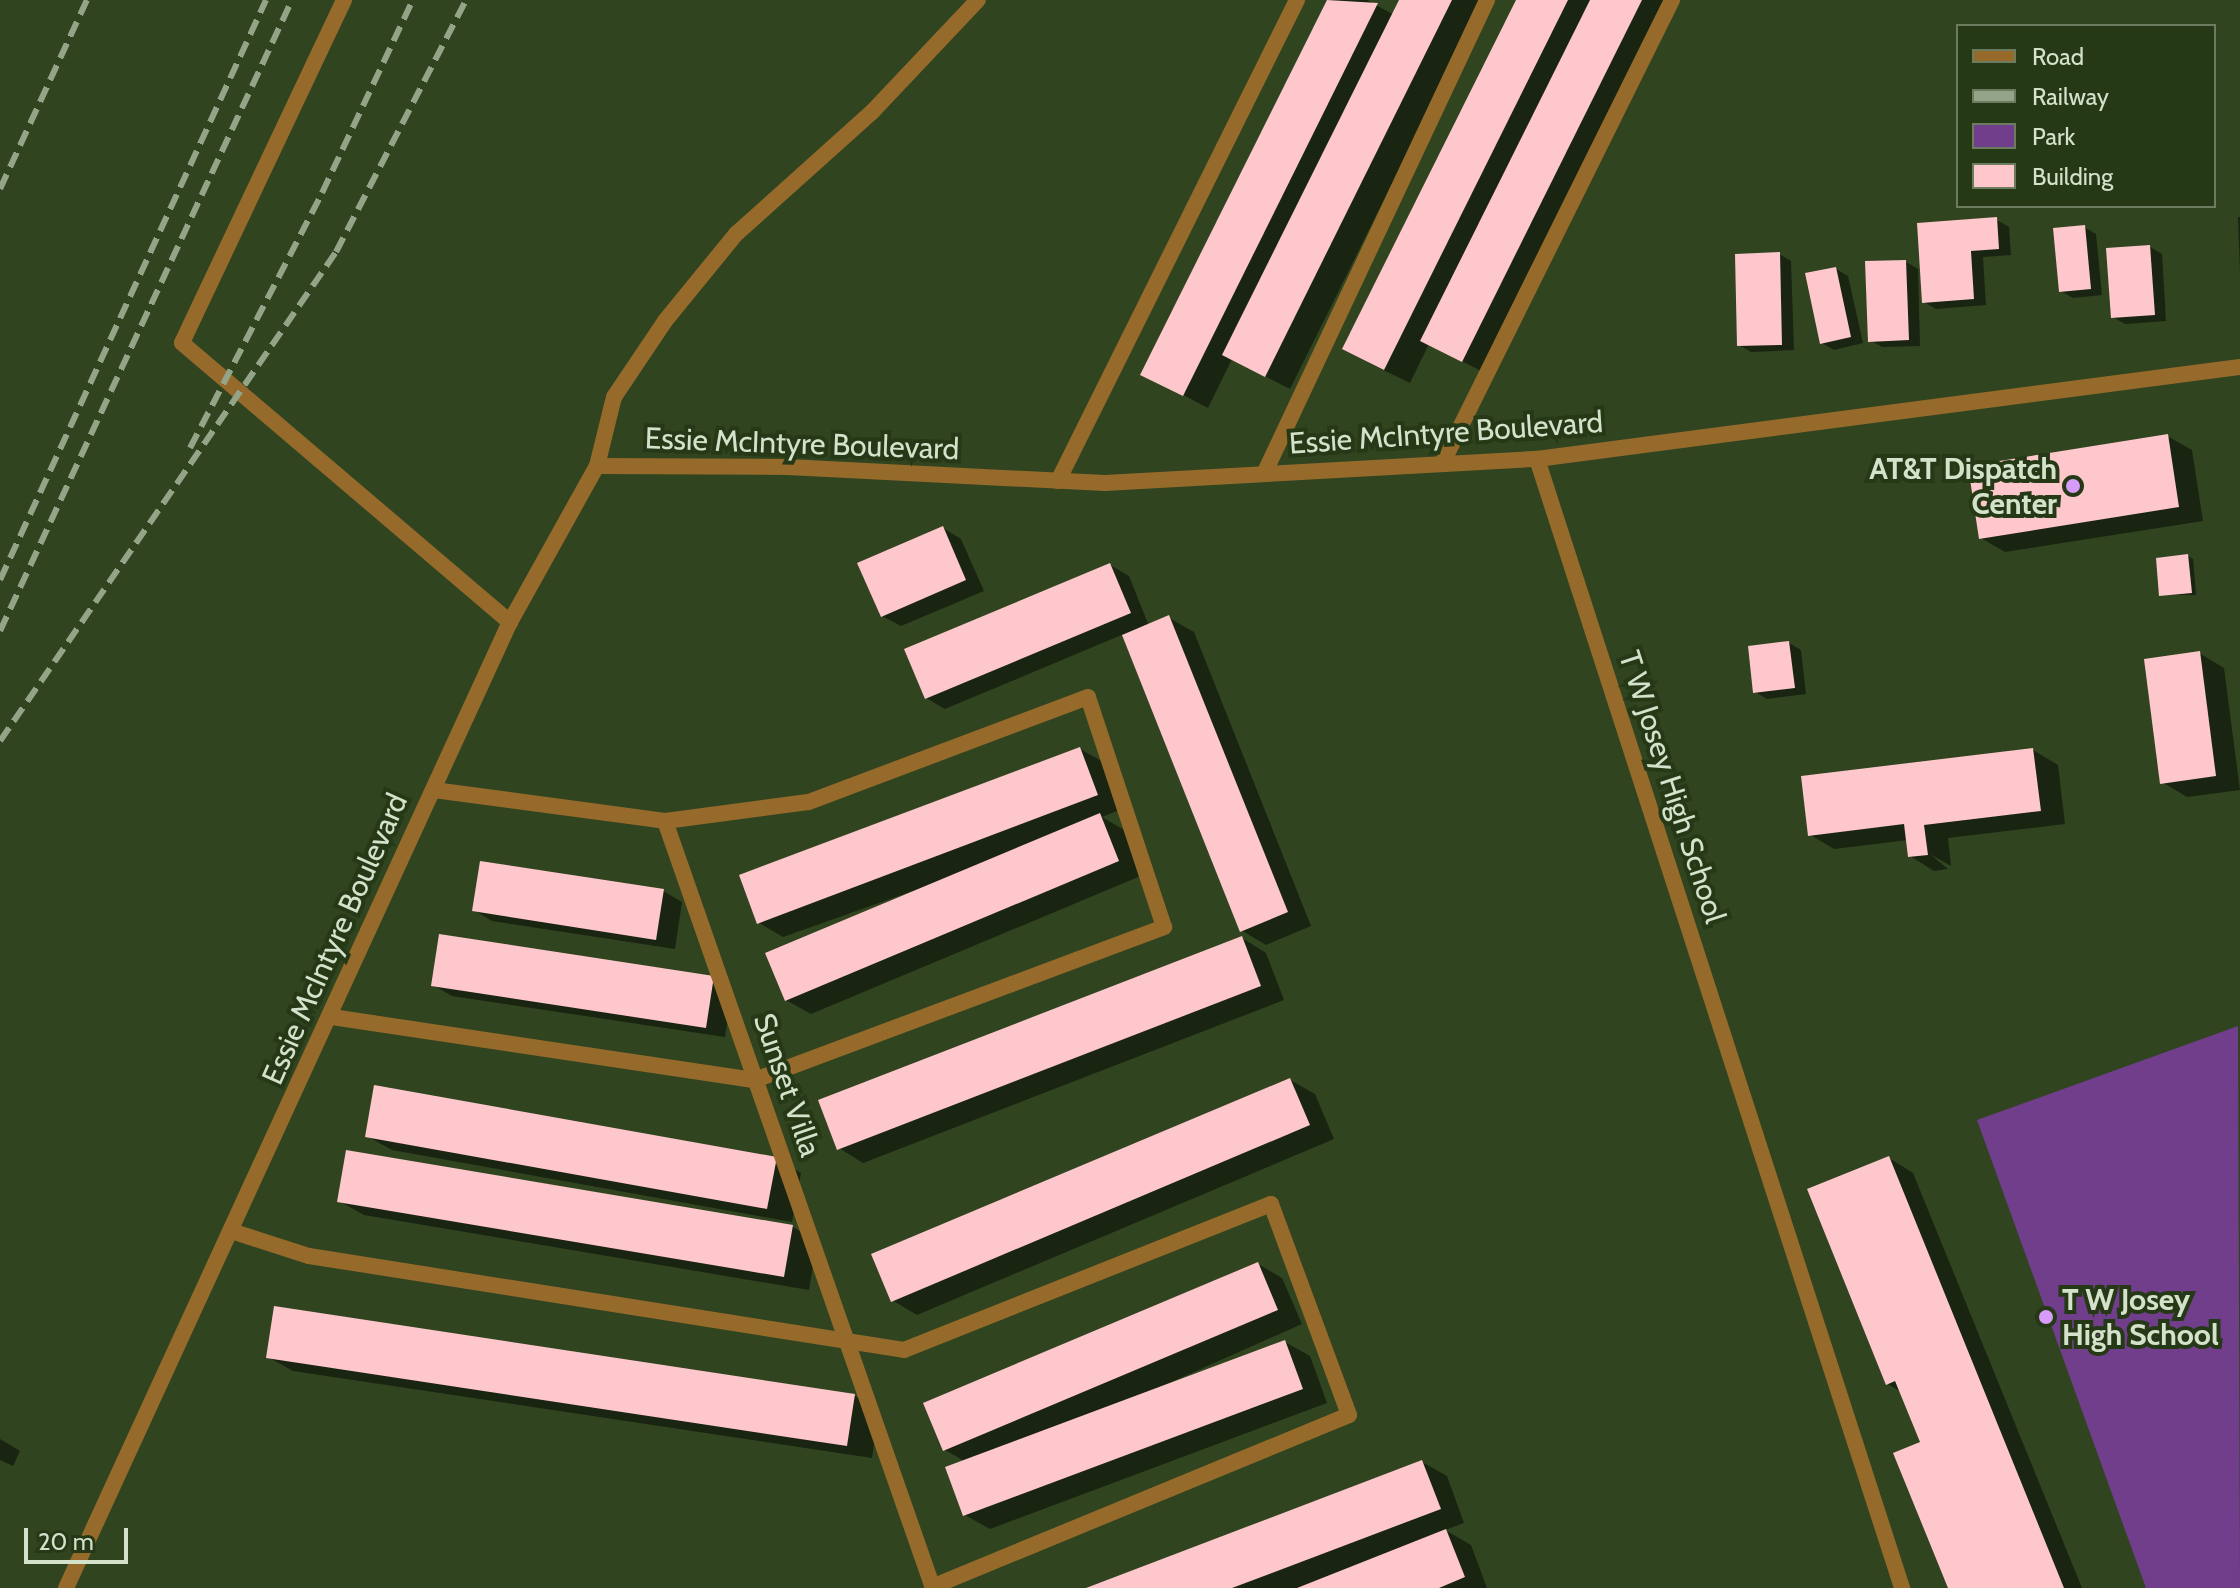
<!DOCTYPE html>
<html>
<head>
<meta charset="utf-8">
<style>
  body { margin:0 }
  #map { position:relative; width:2240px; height:1588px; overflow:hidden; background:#304420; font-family:Cabin,sans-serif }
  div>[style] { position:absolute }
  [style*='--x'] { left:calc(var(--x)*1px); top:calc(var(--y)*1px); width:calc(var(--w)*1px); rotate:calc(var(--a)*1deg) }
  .green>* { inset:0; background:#703e8a }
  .shadow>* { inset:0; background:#0007 }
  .building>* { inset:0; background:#fdc7cb }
  .service>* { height:16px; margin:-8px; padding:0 8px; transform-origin:8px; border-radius:8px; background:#966a2b }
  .minor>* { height:16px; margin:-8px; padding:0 8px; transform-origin:8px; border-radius:8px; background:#966a2b }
  .rail>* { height:6px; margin-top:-3px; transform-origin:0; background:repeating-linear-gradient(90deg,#94a488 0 16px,transparent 0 24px) }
  .dots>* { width:22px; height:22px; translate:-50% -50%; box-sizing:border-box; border:4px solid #263916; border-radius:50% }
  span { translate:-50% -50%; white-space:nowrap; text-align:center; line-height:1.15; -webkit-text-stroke:8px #263916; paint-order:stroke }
  .street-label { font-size:30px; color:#d4e1cb }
  .poi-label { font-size:30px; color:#d4e1cb; font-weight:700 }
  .right { translate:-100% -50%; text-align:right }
  .left { translate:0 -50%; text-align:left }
  .legend { position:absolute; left:1956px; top:24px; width:260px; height:184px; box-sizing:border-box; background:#263916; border:2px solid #6c7c5e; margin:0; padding:10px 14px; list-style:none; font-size:24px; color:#d4e1cb }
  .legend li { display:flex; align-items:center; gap:16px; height:40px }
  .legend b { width:40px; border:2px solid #6c7c5e }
  .scale { position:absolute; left:24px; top:1528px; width:104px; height:36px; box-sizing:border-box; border:4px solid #d4e1cb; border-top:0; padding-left:10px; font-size:24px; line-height:28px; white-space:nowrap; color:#d4e1cb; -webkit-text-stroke:6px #263916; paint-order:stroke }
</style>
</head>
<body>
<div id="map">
  <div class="green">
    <div style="clip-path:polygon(2238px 1026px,2240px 1588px,2146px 1588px,1977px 1120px)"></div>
  </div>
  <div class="shadow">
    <div style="clip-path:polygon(1329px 0,1367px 0,1394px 15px,1402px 0,1483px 0,1290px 389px,1232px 359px,1208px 408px,1143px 374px)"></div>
    <div style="clip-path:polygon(1518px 0,1673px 0,1487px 374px,1429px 344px,1410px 383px,1369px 363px)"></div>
    <div style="clip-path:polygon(2238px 217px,2240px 217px,2240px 272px)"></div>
    <div style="clip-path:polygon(1997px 220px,2009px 227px,2011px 255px,1983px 257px,1986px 305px,1936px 309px,1924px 302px)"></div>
    <div style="clip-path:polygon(2084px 227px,2096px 234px,2102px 295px,2073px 298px,2061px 291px)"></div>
    <div style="clip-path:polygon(2150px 247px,2162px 254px,2166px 321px,2125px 324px,2113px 317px)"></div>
    <div style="clip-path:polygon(1779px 254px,1791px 261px,1794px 350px,1751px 352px,1739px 345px)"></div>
    <div style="clip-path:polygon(1906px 262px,1918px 269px,1920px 346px,1882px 347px,1870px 340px)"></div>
    <div style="clip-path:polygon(1836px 269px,1848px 276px,1863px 343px,1834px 350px,1822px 343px)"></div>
    <div style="clip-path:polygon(2167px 436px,2192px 450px,2203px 521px,2005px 552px,1981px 538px)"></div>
    <div style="clip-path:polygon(943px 528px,961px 539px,984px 591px,901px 626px,882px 616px)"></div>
    <div style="clip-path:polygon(2188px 556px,2193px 559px,2196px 595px,2161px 595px)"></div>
    <div style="clip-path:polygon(1110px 565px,1129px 576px,1149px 626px,1169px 618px,1194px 632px,1311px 926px,1266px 945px,1241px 930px,1124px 634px,945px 709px,926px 698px)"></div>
    <div style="clip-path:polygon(1789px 643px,1801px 650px,1806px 694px,1767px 699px,1755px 692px)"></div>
    <div style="clip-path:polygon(2199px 653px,2224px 668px,2240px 790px,2187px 797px,2162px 782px)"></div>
    <div style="clip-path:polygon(1080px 749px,1105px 763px,1122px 809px,1102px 817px,1124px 830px,1143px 875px,811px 1014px,786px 1000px,952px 877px,783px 937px,759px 923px)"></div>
    <div style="clip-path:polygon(2033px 750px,2058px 765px,2065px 824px,1948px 838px,1951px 866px,1930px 854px,1948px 869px,1934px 871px,1910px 856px,1908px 840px,1834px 849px,1809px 834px)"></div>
    <div style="clip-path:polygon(663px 891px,682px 902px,675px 949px,492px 921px,474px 910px)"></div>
    <div style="clip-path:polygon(1242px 938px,1266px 953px,1284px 1000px,863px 1163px,839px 1148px)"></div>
    <div style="clip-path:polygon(713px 978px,732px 989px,725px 1037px,452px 996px,433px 985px)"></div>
    <div style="clip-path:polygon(1290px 1080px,1315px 1094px,1334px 1139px,917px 1315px,892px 1300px)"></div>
    <div style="clip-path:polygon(367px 1136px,776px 1159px,801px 1173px,792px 1222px,392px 1150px)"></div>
    <div style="clip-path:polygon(347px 1153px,793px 1227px,817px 1242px,809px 1290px,364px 1215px,339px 1201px)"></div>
    <div style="clip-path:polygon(1889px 1158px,1913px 1173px,2082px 1588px,1950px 1588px,1922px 1443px,1901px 1392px,1888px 1384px)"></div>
    <div style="clip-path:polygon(1258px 1264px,1282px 1278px,1302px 1324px,1140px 1396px,1285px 1342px,1310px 1356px,1327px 1403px,990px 1529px,965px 1515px,966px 1462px,945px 1450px)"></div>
    <div style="clip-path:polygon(268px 1357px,855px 1396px,879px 1410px,872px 1458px,293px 1371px)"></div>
    <div style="clip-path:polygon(0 1439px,20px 1451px,13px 1466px,0 1460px)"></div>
    <div style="clip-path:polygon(1422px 1462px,1447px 1476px,1464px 1523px,1445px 1530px,1471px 1545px,1487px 1588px,1091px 1588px)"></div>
  </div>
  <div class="building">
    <div style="clip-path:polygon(1327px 0,1378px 3px,1183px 396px,1140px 375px)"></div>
    <div style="clip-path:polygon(1399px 0,1452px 0,1265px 377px,1222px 355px)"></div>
    <div style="clip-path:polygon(1516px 0,1568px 0,1384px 370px,1342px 349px)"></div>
    <div style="clip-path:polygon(1590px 0,1642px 0,1462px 362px,1420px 341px)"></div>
    <div style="clip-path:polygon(1997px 217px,1999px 249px,1971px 251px,1974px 299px,1922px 303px,1917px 223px)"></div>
    <div style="clip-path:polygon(2085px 225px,2091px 289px,2059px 292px,2053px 228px)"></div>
    <div style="clip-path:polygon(2150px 245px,2155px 315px,2111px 318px,2106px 248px)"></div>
    <div style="clip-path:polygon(1780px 252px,1782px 345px,1737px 346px,1735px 254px)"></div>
    <div style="clip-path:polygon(1906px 260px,1909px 340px,1868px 342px,1865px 261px)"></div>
    <div style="clip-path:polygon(1836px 267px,1851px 337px,1820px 344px,1805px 273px)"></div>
    <div style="clip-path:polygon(2168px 434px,2179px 507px,1979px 539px,1968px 466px)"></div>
    <div style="clip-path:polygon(943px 526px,966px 580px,881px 617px,857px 563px)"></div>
    <div style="clip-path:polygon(2188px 554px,2192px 593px,2159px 596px,2156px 558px)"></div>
    <div style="clip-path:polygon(1110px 563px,1131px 613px,925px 699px,904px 649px)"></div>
    <div style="clip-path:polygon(1169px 615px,1288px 912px,1240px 932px,1122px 635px)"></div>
    <div style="clip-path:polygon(1789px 641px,1795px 688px,1753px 693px,1748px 646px)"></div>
    <div style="clip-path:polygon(2200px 651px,2216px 776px,2160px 784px,2144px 659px)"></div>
    <div style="clip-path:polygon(1080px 747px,1098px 795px,757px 924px,739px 875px)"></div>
    <div style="clip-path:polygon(2033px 748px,2041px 811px,1924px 825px,1928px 855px,1908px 857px,1904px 824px,1808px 836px,1801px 776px)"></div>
    <div style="clip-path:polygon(1100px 813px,1119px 861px,785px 1001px,765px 953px)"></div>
    <div style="clip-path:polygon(480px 861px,664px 889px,656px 940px,472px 911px)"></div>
    <div style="clip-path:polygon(439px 934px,714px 976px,706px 1028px,431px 986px)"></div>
    <div style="clip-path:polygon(1242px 936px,1261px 986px,837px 1150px,818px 1100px)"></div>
    <div style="clip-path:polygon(1290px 1078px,1310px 1125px,891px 1302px,871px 1254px)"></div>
    <div style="clip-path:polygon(374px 1085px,777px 1157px,767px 1209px,365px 1137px)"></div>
    <div style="clip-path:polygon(346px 1150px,793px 1225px,784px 1277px,337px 1202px)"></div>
    <div style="clip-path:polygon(1889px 1156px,2064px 1588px,1948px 1588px,1893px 1453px,1920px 1442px,1895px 1381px,1886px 1385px,1807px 1189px)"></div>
    <div style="clip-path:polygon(1258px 1262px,1278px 1310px,943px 1451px,923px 1403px)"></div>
    <div style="clip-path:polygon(274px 1306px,855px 1394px,847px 1446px,266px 1358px)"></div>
    <div style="clip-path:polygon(1285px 1340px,1303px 1389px,963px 1516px,945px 1467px)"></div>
    <div style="clip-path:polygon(1422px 1460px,1441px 1509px,1232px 1588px,1086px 1588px)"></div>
    <div style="clip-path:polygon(1446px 1529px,1465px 1577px,1439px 1588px,1297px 1588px)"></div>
  </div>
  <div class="service">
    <div style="--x:344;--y:0;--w:379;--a:115.3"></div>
    <div style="--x:182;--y:343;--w:431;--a:40.4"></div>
    <div style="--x:1537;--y:459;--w:1187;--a:72.08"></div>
    <div style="--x:1442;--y:464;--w:518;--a:-63.63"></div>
    <div style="--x:597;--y:466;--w:71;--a:-76.2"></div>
    <div style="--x:614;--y:397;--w:92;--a:-56.1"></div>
    <div style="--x:665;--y:321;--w:112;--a:-50.8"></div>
    <div style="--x:736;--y:234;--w:183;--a:-41.9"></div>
    <div style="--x:872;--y:112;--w:154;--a:-46.6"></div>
    <div style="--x:1264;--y:474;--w:524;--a:-64.8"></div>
    <div style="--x:1058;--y:481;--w:537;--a:-63.58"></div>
    <div style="--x:434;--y:790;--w:233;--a:7.6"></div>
    <div style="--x:665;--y:821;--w:812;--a:70.74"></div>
    <div style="--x:332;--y:1017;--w:428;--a:8.5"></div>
    <div style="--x:755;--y:1080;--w:437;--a:-20.5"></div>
    <div style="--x:1164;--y:927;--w:242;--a:-108.3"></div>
    <div style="--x:1088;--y:697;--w:299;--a:159.4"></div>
    <div style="--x:808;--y:802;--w:144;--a:172.4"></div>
    <div style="--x:231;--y:1231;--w:82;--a:17.8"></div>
    <div style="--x:309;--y:1256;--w:602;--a:8.98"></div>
    <div style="--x:904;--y:1350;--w:395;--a:-21.7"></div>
    <div style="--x:1271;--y:1204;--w:225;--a:69.7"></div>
    <div style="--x:1349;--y:1415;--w:451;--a:157.6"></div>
  </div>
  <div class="minor">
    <div style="--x:66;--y:1588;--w:1063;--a:-65.32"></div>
    <div style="--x:510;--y:622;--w:179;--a:-60.9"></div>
    <div style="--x:597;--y:466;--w:191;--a:0.3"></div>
    <div style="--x:788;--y:467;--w:317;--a:2.9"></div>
    <div style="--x:1105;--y:483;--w:433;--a:-3.2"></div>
    <div style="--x:1537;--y:459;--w:709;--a:-7.46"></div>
  </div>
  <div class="rail">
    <div style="--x:0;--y:189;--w:208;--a:-65.3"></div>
    <div style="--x:190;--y:448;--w:287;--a:-62.6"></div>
    <div style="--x:322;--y:193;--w:213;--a:-64.8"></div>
    <div style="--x:0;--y:580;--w:638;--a:-65.36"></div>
    <div style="--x:0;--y:631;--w:695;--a:-65.17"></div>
    <div style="--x:0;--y:741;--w:593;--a:-55.51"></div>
    <div style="--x:336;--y:252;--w:284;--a:-62.7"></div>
  </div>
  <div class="dots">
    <div style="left:2073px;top:486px;background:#d79bf9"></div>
    <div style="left:2046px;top:1317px;background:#d79bf9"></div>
  </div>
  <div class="street-label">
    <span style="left:1446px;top:433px;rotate:-4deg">Essie McIntyre Boulevard</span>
    <span style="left:802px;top:444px;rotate:2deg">Essie McIntyre Boulevard</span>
    <span style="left:1672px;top:787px;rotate:72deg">T W Josey High School</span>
    <span style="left:335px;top:939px;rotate:-66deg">Essie McIntyre Boulevard</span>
    <span style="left:787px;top:1085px;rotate:71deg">Sunset Villa</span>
  </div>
  <div class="poi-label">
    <span class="right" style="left:2057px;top:486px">AT&amp;T Dispatch<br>Center</span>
    <span class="left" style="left:2062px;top:1317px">T W Josey<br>High School</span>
  </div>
  <ul class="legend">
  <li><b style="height:10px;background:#966a2b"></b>Road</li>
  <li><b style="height:10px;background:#94a488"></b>Railway</li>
  <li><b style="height:22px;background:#703e8a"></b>Park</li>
  <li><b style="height:22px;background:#fdc7cb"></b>Building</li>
  </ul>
  <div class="scale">20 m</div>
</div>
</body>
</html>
